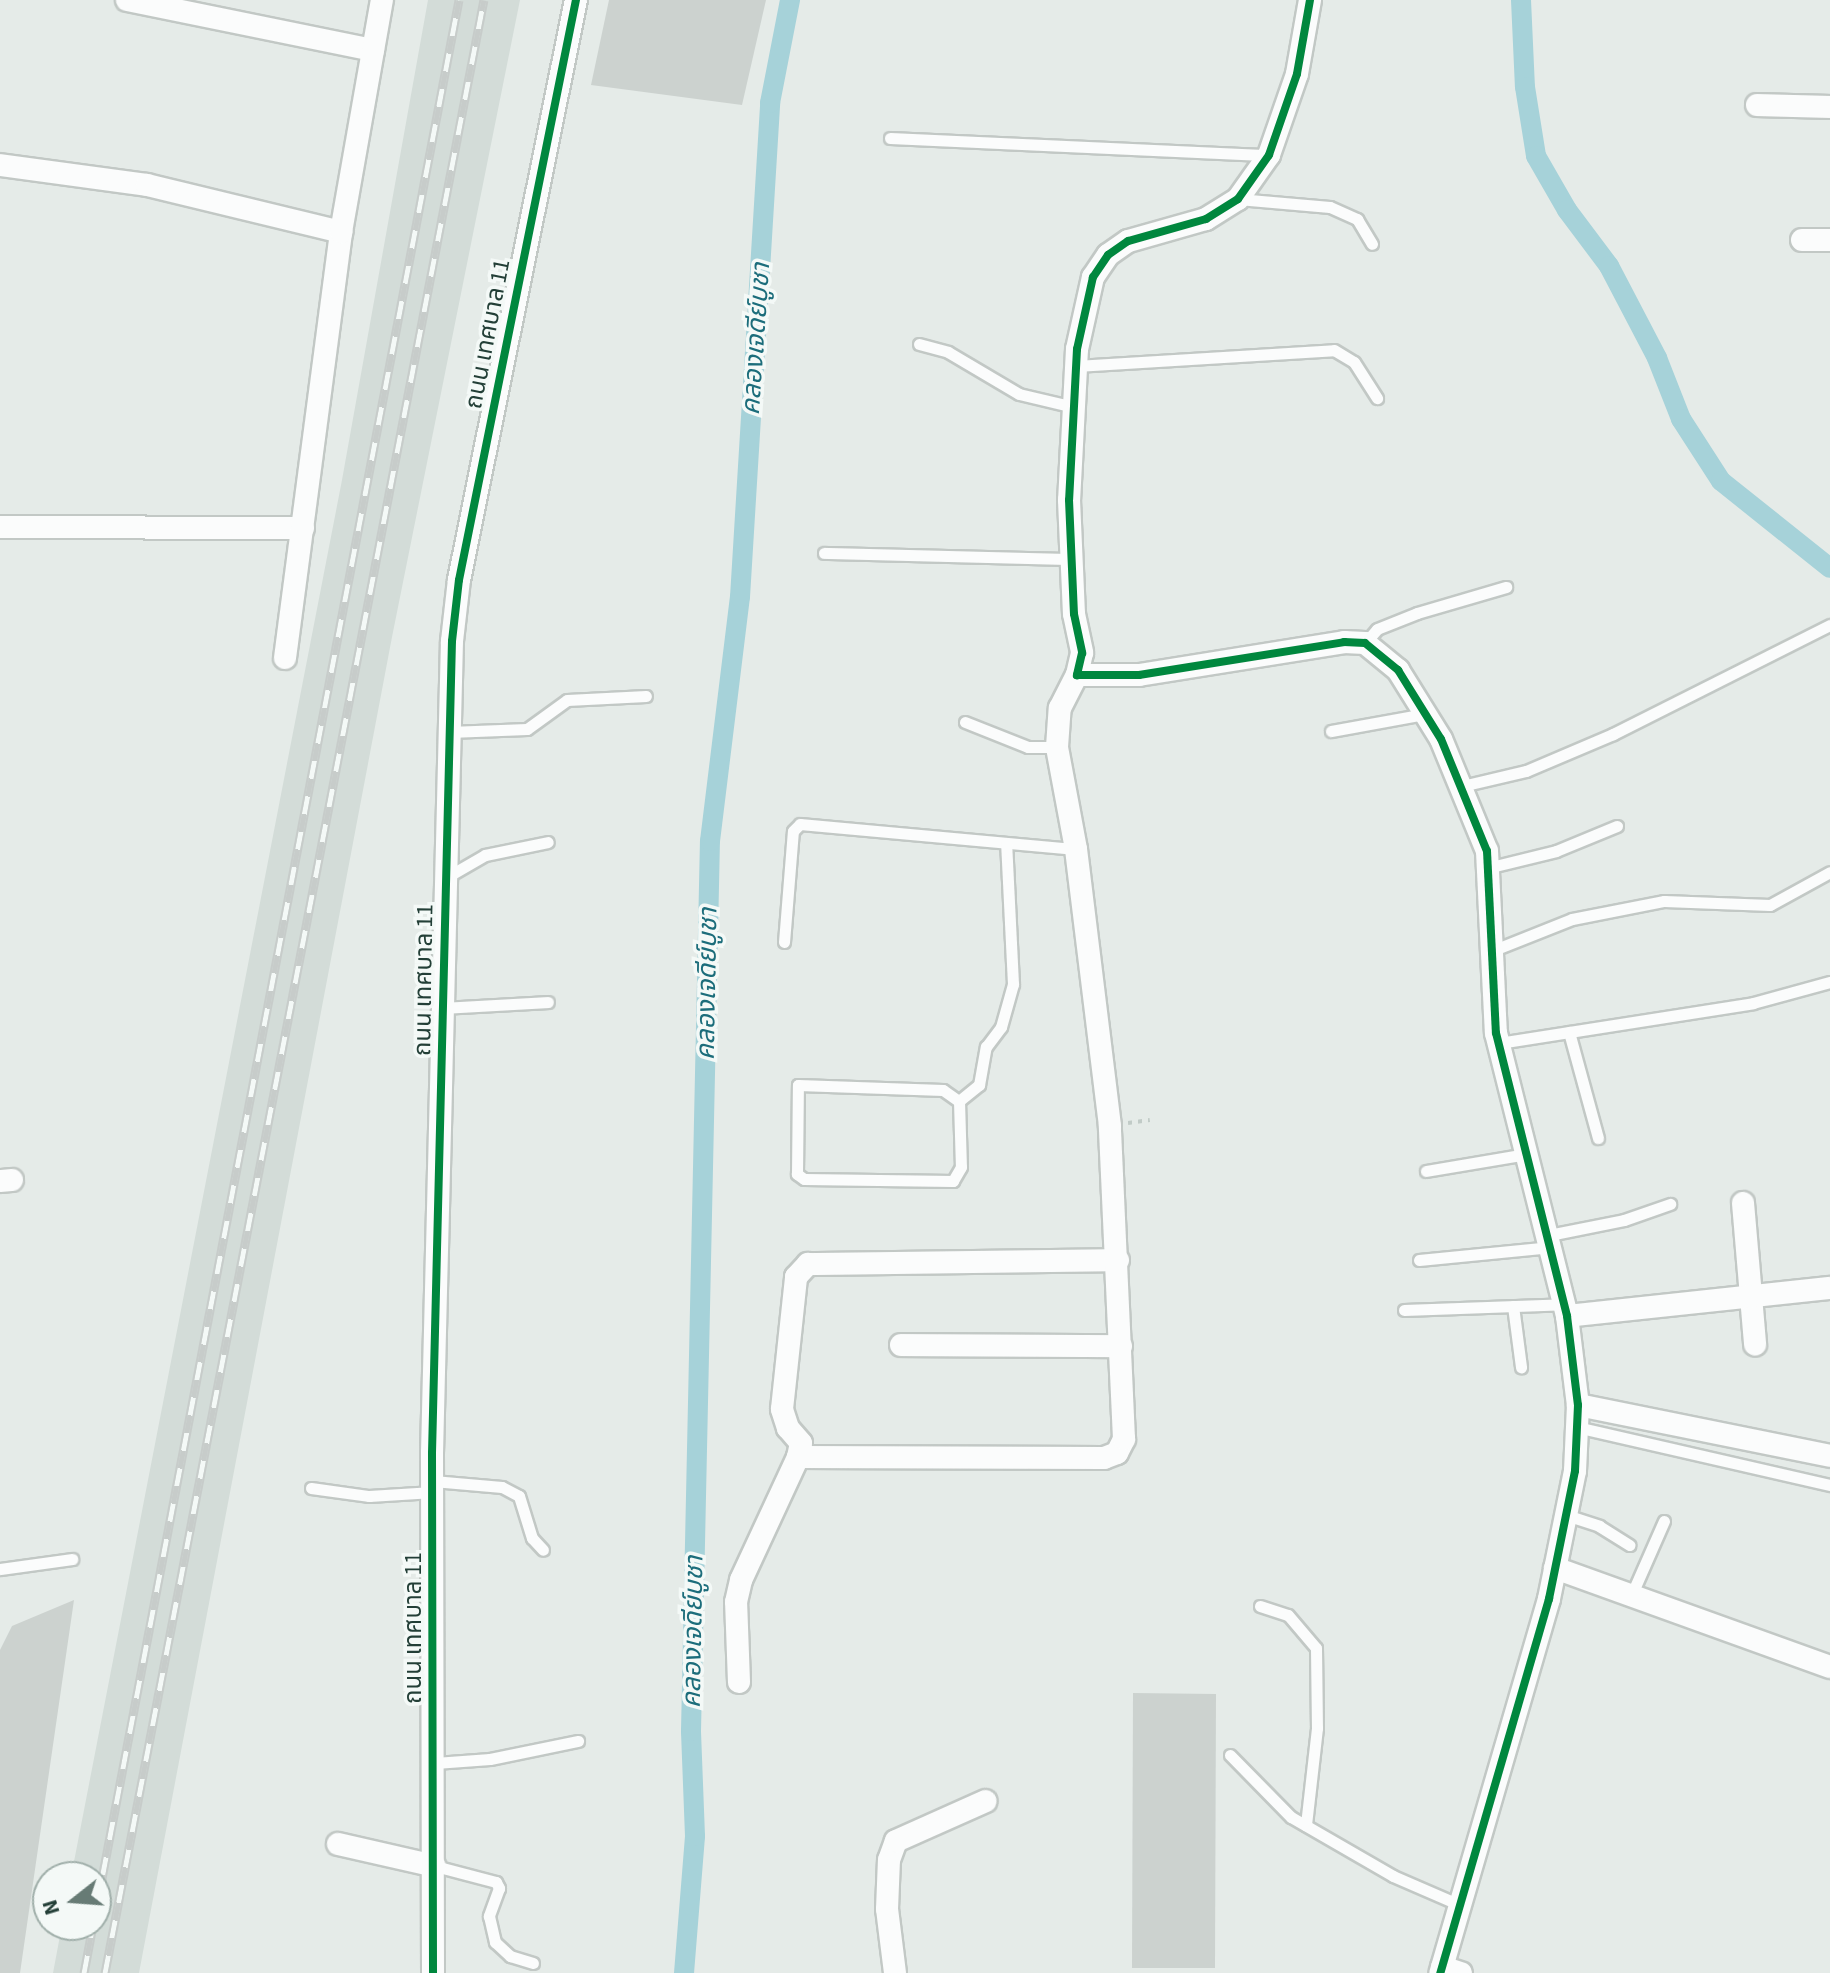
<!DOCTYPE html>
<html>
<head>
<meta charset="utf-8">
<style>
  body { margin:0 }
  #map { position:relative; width:1830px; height:1973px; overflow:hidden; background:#e5ebe8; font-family:"Source Sans 3","Noto Sans Thai",sans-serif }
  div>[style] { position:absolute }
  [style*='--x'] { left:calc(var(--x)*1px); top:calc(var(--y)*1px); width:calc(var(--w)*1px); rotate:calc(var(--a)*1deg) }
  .built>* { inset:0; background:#d3dcd8 }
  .canal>* { height:20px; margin:-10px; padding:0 10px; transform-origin:10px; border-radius:10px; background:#a6d2d9 }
  .building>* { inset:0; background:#ccd2cf }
  .path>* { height:4px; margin-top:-2px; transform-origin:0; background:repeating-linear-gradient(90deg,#c1cbc7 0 4px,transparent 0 10px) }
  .roads { filter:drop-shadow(2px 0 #c2c8c5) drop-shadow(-2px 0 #c2c8c5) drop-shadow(0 2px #c2c8c5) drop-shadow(0 -2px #c2c8c5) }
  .service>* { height:11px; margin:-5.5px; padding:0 5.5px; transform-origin:5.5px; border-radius:5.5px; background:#fbfcfc }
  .minor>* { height:22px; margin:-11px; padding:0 11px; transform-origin:11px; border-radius:11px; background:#fbfcfc }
  .rail>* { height:9px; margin-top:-4.5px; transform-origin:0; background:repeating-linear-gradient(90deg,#f4f9f7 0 18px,#c7ccca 0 36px); box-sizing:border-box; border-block:2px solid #c7ccca }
  .cycleway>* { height:8px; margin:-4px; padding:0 4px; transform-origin:4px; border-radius:4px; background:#00873e }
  span { translate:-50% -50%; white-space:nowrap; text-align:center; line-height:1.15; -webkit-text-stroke:7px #f4f9f7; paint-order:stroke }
  .street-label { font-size:24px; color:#233f37 }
  .water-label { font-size:26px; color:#1c6d7b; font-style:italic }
  .north { position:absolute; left:32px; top:1861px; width:80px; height:80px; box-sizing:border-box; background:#f4f9f7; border:2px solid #a0afaa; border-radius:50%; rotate:253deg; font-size:22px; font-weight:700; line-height:32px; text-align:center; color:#233f37 }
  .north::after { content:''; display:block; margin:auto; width:28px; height:36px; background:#677b75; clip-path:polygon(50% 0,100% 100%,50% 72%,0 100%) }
</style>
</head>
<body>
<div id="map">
  <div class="built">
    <div style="clip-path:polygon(428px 0,520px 0,392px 637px,139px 1973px,53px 1973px,62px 1925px,96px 1925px,96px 1877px,71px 1877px,342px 480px)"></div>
  </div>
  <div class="canal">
    <div style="--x:1521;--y:0;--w:87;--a:87.4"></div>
    <div style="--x:1525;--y:87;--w:70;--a:80.9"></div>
    <div style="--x:1536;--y:156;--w:62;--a:60.1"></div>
    <div style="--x:1567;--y:210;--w:70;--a:53.1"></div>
    <div style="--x:1609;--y:266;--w:104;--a:62.4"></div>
    <div style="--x:1657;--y:358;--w:66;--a:68.5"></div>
    <div style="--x:1681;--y:419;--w:74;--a:57.2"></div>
    <div style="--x:1721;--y:481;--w:139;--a:38.6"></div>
    <div style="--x:684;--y:1973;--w:137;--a:-85.4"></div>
    <div style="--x:695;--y:1836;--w:105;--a:-92.2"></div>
    <div style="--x:691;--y:1731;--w:890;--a:-88.78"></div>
    <div style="--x:710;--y:841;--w:246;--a:-83"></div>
    <div style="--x:740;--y:597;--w:495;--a:-86.5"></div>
    <div style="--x:770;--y:103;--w:105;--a:-79"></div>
  </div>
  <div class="building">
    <div style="clip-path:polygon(609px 0,766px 0,742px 105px,591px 85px)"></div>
    <div style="clip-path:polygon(74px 1600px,20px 1973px,0 1973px,0 1650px,12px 1626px)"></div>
    <div style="clip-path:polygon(1133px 1693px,1216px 1694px,1215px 1968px,1132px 1968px)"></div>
  </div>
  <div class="path">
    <div style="--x:1128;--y:1123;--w:22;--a:-8"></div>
  </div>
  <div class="roads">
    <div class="service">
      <div style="--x:890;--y:138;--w:379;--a:2.6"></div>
      <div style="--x:1238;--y:199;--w:92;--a:5"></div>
      <div style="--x:1330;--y:207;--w:30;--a:24"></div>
      <div style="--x:1357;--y:219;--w:29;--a:59"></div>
      <div style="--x:919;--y:344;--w:30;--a:15"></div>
      <div style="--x:948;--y:352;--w:82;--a:30.6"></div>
      <div style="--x:1019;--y:394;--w:57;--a:13.3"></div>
      <div style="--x:1076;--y:366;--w:258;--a:-3.5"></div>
      <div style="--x:1334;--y:350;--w:23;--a:31"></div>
      <div style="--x:1354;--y:362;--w:43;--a:57.4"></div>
      <div style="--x:824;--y:553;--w:248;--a:1.4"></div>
      <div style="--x:1365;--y:643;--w:18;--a:-49"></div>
      <div style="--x:1377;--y:629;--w:43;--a:-21.8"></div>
      <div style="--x:1417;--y:613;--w:93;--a:-16.3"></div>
      <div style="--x:965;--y:722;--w:68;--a:21.6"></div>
      <div style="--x:1028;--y:747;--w:29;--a:0"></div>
      <div style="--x:1331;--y:731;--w:96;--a:-10.3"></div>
      <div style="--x:449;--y:732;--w:78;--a:-2.2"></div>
      <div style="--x:527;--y:729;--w:49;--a:-35.9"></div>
      <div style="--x:567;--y:700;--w:79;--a:-2.9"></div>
      <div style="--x:1462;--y:786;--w:66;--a:-13.2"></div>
      <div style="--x:1526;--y:771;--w:95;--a:-23"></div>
      <div style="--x:1613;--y:734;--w:243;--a:-26.7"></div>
      <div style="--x:1487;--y:868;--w:71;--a:-13.8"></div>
      <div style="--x:1556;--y:851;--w:66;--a:-22.3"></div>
      <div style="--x:447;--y:877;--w:44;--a:-30.1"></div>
      <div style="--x:485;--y:855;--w:64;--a:-11.7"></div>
      <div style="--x:784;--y:942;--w:111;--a:-85.4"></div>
      <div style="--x:793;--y:831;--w:10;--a:-45"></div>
      <div style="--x:800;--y:824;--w:277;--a:5.2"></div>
      <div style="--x:1489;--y:952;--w:89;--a:-21.7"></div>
      <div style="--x:1572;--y:919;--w:94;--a:-11.1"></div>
      <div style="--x:1664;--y:901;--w:106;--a:2.2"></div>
      <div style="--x:1770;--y:905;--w:68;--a:-28.8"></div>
      <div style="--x:443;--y:1008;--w:105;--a:-3.3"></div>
      <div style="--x:1569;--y:1032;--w:110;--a:74.7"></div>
      <div style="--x:1499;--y:1043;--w:257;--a:-8.9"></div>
      <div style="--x:1753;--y:1003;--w:80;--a:-15.3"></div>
      <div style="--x:959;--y:1101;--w:66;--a:88.3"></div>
      <div style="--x:961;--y:1167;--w:16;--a:120"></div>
      <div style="--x:953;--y:1181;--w:149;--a:-179.2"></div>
      <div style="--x:804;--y:1179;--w:9;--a:-144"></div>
      <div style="--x:797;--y:1174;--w:89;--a:-89.4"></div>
      <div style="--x:798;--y:1085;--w:145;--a:2"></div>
      <div style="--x:943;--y:1090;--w:19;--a:35"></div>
      <div style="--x:959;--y:1101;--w:26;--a:-39"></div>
      <div style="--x:979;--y:1085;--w:39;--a:-80"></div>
      <div style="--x:986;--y:1047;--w:25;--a:-53"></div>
      <div style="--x:1001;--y:1027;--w:45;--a:-74.4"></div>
      <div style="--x:1013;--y:984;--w:141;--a:-92.8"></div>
      <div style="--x:1426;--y:1171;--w:101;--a:-9.6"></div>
      <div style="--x:1549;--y:1235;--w:76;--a:-11.3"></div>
      <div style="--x:1624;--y:1220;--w:49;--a:-19.2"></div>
      <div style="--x:1419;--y:1260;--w:133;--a:-5.6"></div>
      <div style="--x:1513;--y:1306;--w:62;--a:82.5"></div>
      <div style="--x:1404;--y:1310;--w:160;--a:-2.1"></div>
      <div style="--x:1577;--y:1427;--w:260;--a:12.9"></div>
      <div style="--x:433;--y:1481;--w:69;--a:5"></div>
      <div style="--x:502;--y:1487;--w:19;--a:28"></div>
      <div style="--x:519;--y:1496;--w:44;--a:72.8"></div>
      <div style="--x:532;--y:1538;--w:16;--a:47"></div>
      <div style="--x:311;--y:1488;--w:59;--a:7.9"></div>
      <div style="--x:369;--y:1496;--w:64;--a:-3.6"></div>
      <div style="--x:1566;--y:1515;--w:35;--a:18"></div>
      <div style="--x:1599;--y:1526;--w:36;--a:32"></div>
      <div style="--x:0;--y:1569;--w:73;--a:-7.9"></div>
      <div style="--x:1631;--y:1596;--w:82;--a:-66.3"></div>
      <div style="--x:1260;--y:1606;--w:29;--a:18"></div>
      <div style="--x:1288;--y:1615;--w:43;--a:49.7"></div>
      <div style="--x:1316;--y:1648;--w:80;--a:89.3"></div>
      <div style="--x:1317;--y:1728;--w:98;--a:96.5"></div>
      <div style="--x:1230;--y:1755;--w:87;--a:45.5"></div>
      <div style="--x:1291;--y:1817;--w:118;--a:30"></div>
      <div style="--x:1393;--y:1876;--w:73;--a:23.4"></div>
      <div style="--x:435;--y:1763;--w:55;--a:-4.2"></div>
      <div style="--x:490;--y:1759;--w:90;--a:-11.6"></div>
      <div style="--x:435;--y:1866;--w:63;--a:14.7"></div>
      <div style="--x:496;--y:1882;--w:7;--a:63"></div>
      <div style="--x:499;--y:1888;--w:30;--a:110"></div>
      <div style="--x:489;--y:1916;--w:27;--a:77"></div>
      <div style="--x:495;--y:1942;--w:21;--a:43"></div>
      <div style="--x:510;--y:1956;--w:24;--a:17"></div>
    </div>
    <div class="minor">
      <div style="--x:127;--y:0;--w:251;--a:11.5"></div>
      <div style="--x:1310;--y:0;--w:75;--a:100"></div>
      <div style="--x:1297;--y:74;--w:86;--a:109.1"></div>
      <div style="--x:1269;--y:155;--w:54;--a:125.2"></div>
      <div style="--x:1238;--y:199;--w:38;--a:148"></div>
      <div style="--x:1206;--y:219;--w:81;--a:164.2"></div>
      <div style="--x:1128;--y:241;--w:24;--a:145"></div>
      <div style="--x:1108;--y:255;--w:27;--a:124"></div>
      <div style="--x:1093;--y:277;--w:74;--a:102.5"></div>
      <div style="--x:1077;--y:349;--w:151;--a:93"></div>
      <div style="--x:1069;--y:500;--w:114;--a:87.5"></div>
      <div style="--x:1074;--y:614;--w:40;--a:78"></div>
      <div style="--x:1082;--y:653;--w:23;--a:103"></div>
      <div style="--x:1077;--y:675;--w:62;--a:0"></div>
      <div style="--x:1139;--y:675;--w:208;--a:-9.1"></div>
      <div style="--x:1344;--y:642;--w:21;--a:3"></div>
      <div style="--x:1365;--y:643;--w:43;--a:39.3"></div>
      <div style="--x:1398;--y:670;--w:81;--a:58.1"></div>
      <div style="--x:1441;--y:739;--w:121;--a:67.7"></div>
      <div style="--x:1487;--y:851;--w:182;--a:87.2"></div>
      <div style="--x:1496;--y:1033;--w:292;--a:75.9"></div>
      <div style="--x:1567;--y:1316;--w:90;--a:83"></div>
      <div style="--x:1578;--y:1405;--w:66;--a:92.6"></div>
      <div style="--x:1575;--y:1471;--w:131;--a:101.5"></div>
      <div style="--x:1549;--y:1599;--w:390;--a:106.2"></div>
      <div style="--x:1757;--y:105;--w:73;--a:1.6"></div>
      <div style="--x:0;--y:165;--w:148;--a:7.7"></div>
      <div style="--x:147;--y:185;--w:200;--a:13.6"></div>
      <div style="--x:1802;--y:240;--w:28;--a:0"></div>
      <div style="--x:0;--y:527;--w:303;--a:0.2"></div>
      <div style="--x:285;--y:658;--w:430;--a:-82.5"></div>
      <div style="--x:341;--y:232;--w:236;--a:-80"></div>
      <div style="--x:0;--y:1181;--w:12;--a:-5"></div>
      <div style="--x:1743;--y:1203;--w:142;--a:85.1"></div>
      <div style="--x:1567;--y:1316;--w:264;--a:-6.1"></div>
      <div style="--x:901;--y:1345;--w:220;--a:0.3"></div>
      <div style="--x:1578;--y:1405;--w:257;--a:11.4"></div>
      <div style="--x:798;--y:1457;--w:14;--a:-78"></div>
      <div style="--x:801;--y:1443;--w:20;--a:-131"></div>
      <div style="--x:788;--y:1428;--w:20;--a:-108"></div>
      <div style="--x:782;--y:1409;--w:133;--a:-83.9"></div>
      <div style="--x:796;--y:1277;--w:18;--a:-47"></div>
      <div style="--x:808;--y:1264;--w:310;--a:-0.7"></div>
      <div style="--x:1555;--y:1568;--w:292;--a:19.8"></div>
      <div style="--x:739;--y:1682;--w:80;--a:-92.1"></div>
      <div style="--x:736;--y:1602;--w:23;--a:-77"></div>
      <div style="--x:741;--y:1580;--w:136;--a:-65.1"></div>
      <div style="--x:798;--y:1457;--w:306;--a:0.2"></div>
      <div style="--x:1104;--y:1458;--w:14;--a:-21"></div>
      <div style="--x:1117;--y:1453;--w:16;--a:-63"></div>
      <div style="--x:1124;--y:1439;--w:313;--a:-92.6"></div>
      <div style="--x:1110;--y:1126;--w:279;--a:-97"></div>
      <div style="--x:1076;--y:849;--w:104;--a:-100.6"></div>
      <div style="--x:1057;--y:747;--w:39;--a:-86"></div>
      <div style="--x:1060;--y:708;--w:37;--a:-63"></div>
      <div style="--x:338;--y:1844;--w:99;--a:12.8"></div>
      <div style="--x:1442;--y:1967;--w:20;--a:18"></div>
      <div style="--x:433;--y:1973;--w:520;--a:-90.11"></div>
      <div style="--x:432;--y:1453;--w:812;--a:-88.59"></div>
      <div style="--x:452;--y:641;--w:61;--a:-83.5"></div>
      <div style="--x:459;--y:580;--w:592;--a:-78.6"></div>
      <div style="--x:895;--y:1973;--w:64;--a:-97.1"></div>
      <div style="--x:887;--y:1909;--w:49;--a:-87.7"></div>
      <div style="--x:889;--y:1860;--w:20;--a:-70"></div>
      <div style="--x:896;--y:1841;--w:98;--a:-24"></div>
    </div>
  </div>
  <div class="rail">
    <div style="--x:96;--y:1910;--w:1944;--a:-79.24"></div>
    <div style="--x:84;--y:1973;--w:49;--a:-79.4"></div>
    <div style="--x:105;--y:1973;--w:2009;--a:-79.13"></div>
  </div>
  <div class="cycleway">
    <div style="--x:1310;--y:0;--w:75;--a:100"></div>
    <div style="--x:1297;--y:74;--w:86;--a:109.1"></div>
    <div style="--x:1269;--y:155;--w:54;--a:125.2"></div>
    <div style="--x:1238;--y:199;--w:38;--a:148"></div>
    <div style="--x:1206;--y:219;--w:81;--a:164.2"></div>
    <div style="--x:1128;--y:241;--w:24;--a:145"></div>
    <div style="--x:1108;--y:255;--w:27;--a:124"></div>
    <div style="--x:1093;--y:277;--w:74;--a:102.5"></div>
    <div style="--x:1077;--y:349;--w:151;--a:93"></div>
    <div style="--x:1069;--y:500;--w:114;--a:87.5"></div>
    <div style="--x:1074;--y:614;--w:40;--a:78"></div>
    <div style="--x:1082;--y:653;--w:23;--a:103"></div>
    <div style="--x:1077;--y:675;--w:62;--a:0"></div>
    <div style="--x:1139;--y:675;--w:208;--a:-9.1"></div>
    <div style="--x:1344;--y:642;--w:21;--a:3"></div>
    <div style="--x:1365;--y:643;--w:43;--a:39.3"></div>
    <div style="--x:1398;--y:670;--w:81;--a:58.1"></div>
    <div style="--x:1441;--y:739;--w:121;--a:67.7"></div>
    <div style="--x:1487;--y:851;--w:182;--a:87.2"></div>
    <div style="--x:1496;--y:1033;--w:292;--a:75.9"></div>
    <div style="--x:1567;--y:1316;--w:90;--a:83"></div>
    <div style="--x:1578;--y:1405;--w:66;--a:92.6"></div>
    <div style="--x:1575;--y:1471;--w:131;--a:101.5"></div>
    <div style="--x:1549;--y:1599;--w:390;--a:106.2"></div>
    <div style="--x:433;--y:1973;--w:520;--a:-90.11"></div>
    <div style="--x:432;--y:1453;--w:812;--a:-88.59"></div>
    <div style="--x:452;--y:641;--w:61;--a:-83.5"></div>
    <div style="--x:459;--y:580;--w:592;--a:-78.6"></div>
  </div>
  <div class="street-label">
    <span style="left:488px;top:334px;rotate:-79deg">ถนน เทศบาล 11</span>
    <span style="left:424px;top:980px;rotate:-89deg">ถนน เทศบาล 11</span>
    <span style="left:414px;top:1628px;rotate:-90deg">ถนน เทศบาล 11</span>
  </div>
  <div class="water-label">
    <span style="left:756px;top:339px;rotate:-86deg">คลองเจดีย์บูชา</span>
    <span style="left:707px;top:984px;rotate:-89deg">คลองเจดีย์บูชา</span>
    <span style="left:693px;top:1632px;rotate:-89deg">คลองเจดีย์บูชา</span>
  </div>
  <div class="north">N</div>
</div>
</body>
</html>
